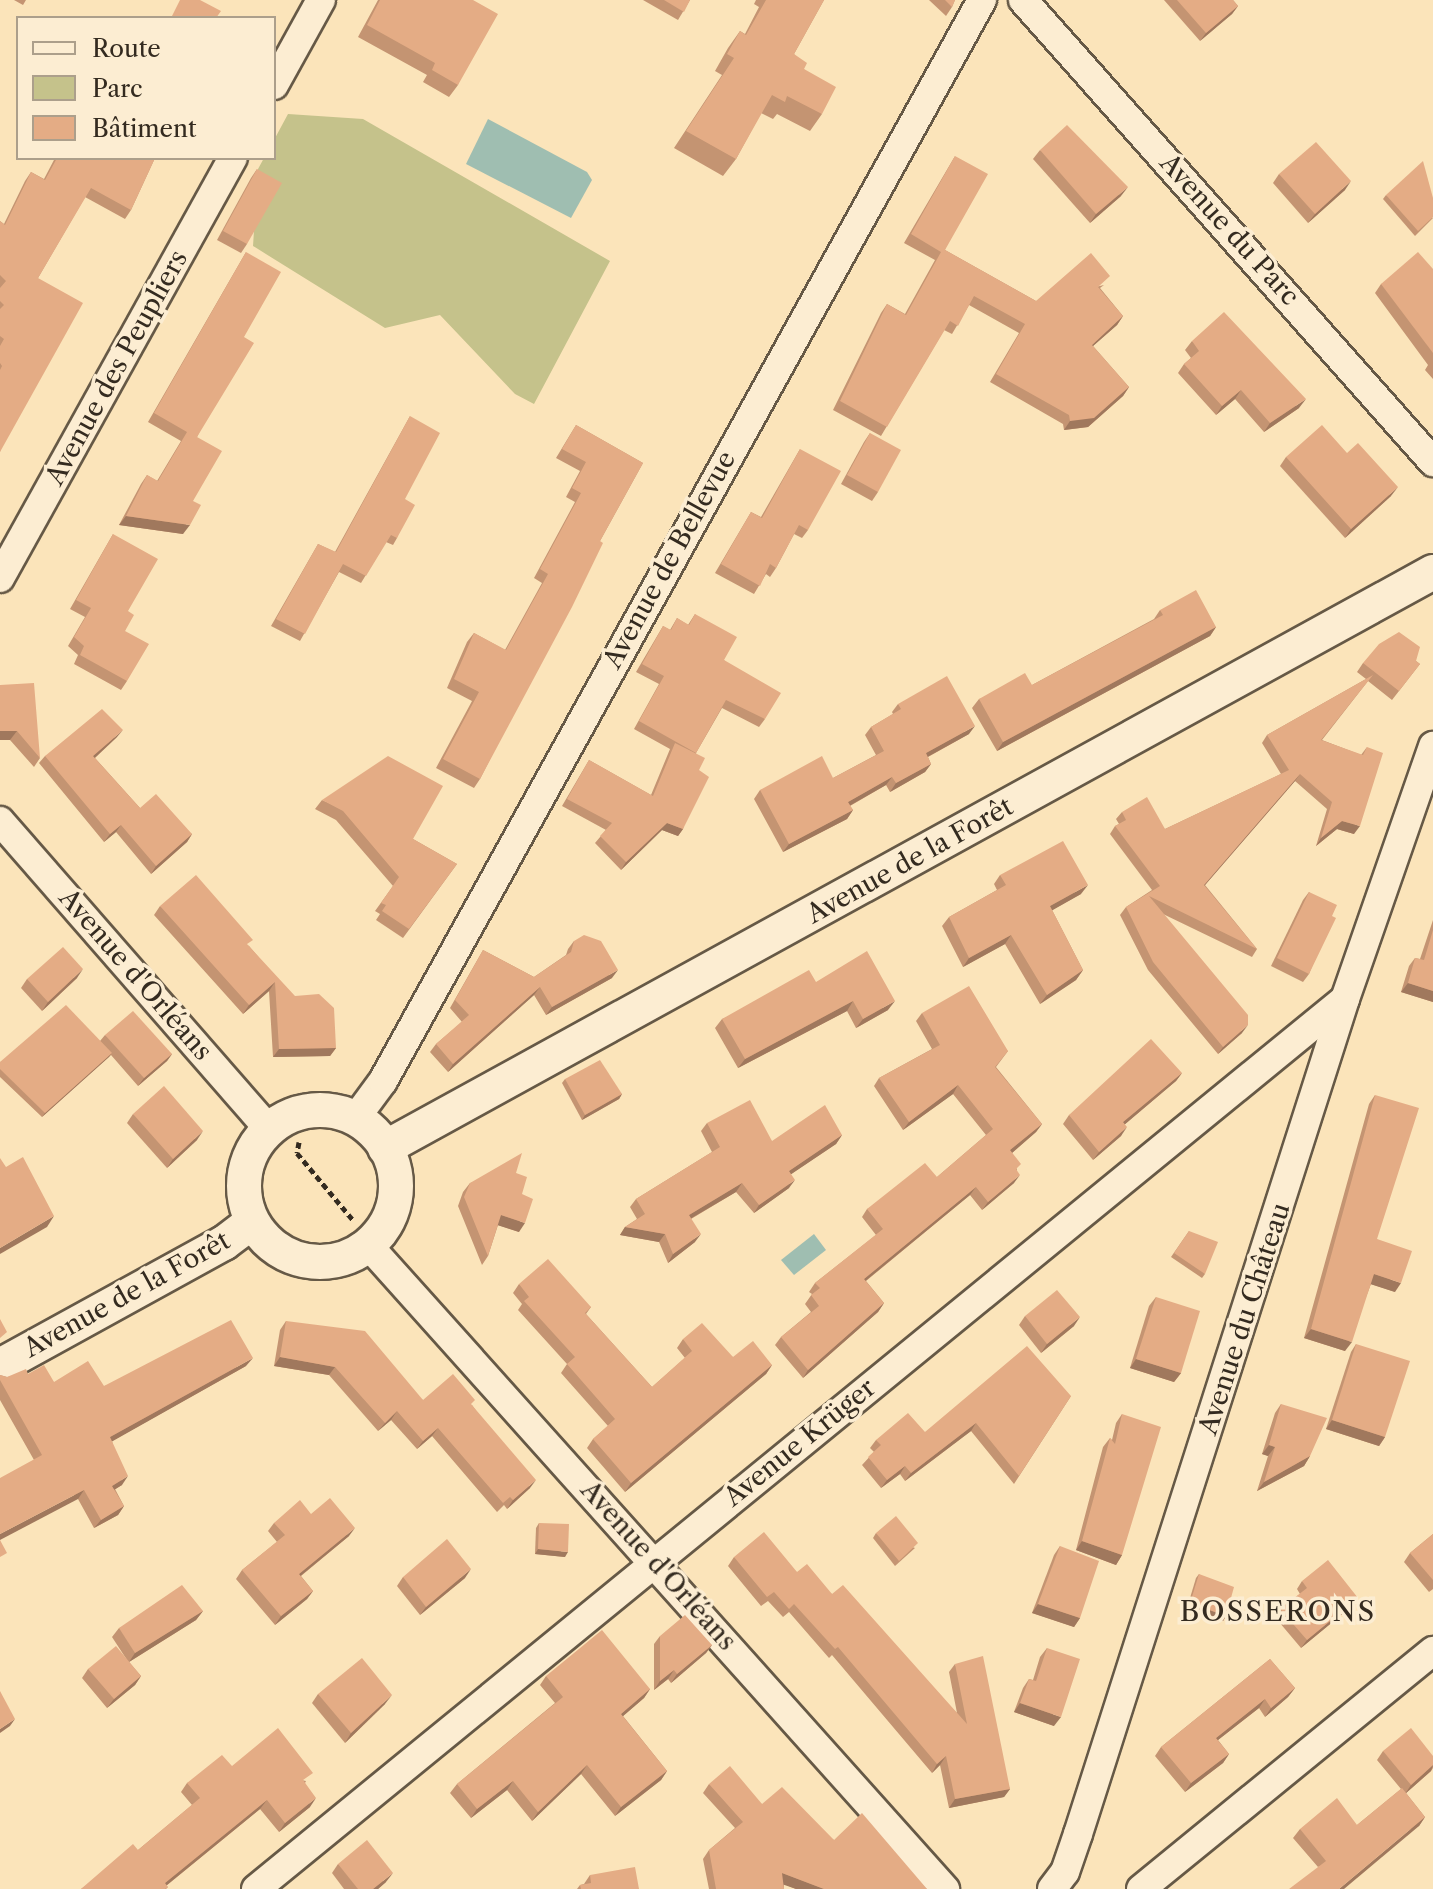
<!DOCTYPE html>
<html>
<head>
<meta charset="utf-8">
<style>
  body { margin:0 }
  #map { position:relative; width:1433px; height:1889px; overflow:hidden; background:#fbe4ba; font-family:"Libre Caslon Text",serif }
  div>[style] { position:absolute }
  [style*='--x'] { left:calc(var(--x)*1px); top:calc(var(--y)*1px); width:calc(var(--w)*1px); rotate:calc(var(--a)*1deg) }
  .green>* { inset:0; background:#c5c28b }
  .water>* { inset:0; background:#9fbeb1 }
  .path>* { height:5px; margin-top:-2.5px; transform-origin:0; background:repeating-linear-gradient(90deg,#342b20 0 6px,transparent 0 10px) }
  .roads { filter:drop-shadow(2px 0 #665946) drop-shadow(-2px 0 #665946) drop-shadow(0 2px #665946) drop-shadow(0 -2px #665946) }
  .minor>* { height:28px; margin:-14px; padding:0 14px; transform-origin:14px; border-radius:14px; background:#fcedd2 }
  .tertiary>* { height:34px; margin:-17px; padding:0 17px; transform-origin:17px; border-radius:17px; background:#fcedd2 }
  .tertiary>.ring { margin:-17px; padding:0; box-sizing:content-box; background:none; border:34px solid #fcedd2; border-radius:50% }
  .wall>* { inset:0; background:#c49472 }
  .shaded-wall>* { inset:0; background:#a0785d }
  .building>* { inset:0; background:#e4ac85 }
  span { translate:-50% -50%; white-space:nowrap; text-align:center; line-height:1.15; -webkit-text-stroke:7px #fcedd2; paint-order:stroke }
  .street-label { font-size:26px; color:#342b20 }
  .neighbourhood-label { font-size:28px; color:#342b20; letter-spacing:2px }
  .legend { position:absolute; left:16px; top:16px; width:260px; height:144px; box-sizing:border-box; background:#fcedd2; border:2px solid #ac9f8b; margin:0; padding:10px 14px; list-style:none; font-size:24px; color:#342b20 }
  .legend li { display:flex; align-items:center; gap:16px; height:40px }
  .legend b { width:40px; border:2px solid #ac9f8b }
</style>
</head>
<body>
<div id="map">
  <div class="green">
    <div style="clip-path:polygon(288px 114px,363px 119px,610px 261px,534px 404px,515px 394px,440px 315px,385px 328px,253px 246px,258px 169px,264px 158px,274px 158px,274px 140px)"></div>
  </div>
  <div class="water">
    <div style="clip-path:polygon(488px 119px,587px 172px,592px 180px,571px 218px,466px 164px)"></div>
    <div style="clip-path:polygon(814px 1234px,826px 1250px,794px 1275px,781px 1260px)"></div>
  </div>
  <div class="path">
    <div style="--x:301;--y:1125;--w:13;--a:-86"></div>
    <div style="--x:299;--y:1142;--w:11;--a:100"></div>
    <div style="--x:297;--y:1153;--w:87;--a:50.1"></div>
  </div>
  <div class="roads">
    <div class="minor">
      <div style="--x:1023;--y:0;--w:618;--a:48.41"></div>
      <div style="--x:274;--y:85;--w:97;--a:-61.1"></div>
      <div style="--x:0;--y:578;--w:480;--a:-61"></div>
      <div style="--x:0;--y:821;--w:409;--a:48.9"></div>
      <div style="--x:355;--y:1119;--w:47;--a:-53.6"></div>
      <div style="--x:383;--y:1081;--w:1236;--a:-61.01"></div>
      <div style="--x:368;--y:1245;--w:865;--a:48.14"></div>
      <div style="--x:256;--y:1889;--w:1406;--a:-39.26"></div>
      <div style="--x:1052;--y:1889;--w:21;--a:-53"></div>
      <div style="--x:1065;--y:1872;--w:40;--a:-71.1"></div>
      <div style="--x:1078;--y:1834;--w:877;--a:-72.27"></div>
      <div style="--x:1345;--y:999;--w:268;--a:-70.8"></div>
      <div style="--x:1141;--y:1889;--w:377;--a:-39.2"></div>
    </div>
    <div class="tertiary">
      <div class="ring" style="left:244px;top:1110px;width:118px;height:118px"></div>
      <div style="--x:385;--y:1148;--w:1196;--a:-28.79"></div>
      <div style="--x:0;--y:1366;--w:256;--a:-28.8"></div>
      <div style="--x:224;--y:1243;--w:35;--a:-37"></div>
    </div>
  </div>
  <div class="wall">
    <div style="clip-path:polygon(14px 0,26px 0,23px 5px)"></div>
    <div style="clip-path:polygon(378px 0,473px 0,458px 85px,449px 97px,423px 82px,427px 75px,358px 37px)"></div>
    <div style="clip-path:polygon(643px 0,690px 0,678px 20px)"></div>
    <div style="clip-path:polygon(756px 0,824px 0,794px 54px,804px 69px,822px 114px,810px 131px,777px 114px,773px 119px,761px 113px,736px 159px,723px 176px,674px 148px,722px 75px,715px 71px,728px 48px,740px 31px,745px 34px,759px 7px,754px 4px)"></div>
    <div style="clip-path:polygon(929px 0,955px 0,952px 7px,946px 16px)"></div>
    <div style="clip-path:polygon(1164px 0,1233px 0,1238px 6px,1232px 14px,1200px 41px)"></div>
    <div style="clip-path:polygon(1040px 150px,1121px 196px,1090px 223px,1033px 159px)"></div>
    <div style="clip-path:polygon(955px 156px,945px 250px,1036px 301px,1104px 285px,1100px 288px,1123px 316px,1117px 325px,1093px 346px,1129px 387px,1123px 396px,1088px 427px,1064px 430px,1063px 424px,990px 382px,1019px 333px,969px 305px,952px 334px,944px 330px,881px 436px,833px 410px,881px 313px,887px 304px,905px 314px,935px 260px,904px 243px)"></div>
    <div style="clip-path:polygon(55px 158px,155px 158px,131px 210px,125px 219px,85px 197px,38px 278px,0 452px,0 221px,4px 224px,25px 181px,31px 172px,44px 179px)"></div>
    <div style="clip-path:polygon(257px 169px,247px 244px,241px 253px,217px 240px,251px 178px)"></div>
    <div style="clip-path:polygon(1279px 174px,1345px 190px,1308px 223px,1273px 183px)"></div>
    <div style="clip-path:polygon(1386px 195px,1433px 218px,1415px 236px,1383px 199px)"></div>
    <div style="clip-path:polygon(246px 252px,244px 337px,197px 437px,193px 501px,183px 534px,119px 525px,141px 484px,147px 475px,157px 481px,181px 441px,148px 422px)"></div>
    <div style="clip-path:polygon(1433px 269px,1433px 379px,1425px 370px,1428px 365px,1375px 293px,1381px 284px)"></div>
    <div style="clip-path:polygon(1192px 341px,1299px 408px,1264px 432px,1235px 399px,1216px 415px,1178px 373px,1184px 364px,1191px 358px,1185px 350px)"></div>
    <div style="clip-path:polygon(410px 416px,405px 499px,397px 538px,393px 545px,386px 542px,361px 583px,339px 572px,300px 641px,271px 626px,318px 544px,335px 552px)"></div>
    <div style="clip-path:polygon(576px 425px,643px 463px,600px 541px,480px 779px,474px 788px,436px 768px,472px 701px,447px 688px,467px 642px,474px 633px,505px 650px,542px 583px,534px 578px,575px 502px,566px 497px,580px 471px,556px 458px)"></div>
    <div style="clip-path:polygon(870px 433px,878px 492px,872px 501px,841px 484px,864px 442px)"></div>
    <div style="clip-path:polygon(800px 449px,808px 530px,802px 538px,794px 534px,776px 568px,770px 577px,766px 574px,754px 594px,715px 573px,751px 512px,761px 517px)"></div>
    <div style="clip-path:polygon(1347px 453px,1391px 496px,1345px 538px,1280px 466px,1286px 457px)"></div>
    <div style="clip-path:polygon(113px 534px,128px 611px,125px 631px,127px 681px,121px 690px,74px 664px,78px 655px,68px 646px,85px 617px,70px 609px)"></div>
    <div style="clip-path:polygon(1160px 610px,1216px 627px,1210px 636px,997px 751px,972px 708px,979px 699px,1032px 685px,1154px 619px)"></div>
    <div style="clip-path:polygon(695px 614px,724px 660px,765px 719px,759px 727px,722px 708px,696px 753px,699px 770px,683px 829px,678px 836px,662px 830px,621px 870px,595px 843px,606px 830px,562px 806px,589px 760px,651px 795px,670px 749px,634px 729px,659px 684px,636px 672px,663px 626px,670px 630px,677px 618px,688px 625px)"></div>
    <div style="clip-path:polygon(1416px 661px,1420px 664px,1392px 700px,1368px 681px,1322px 740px,1361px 755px,1367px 747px,1354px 834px,1337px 829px,1316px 846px,1327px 809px,1295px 781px,1205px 885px,1257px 949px,1252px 957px,1163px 914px,1242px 1033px,1218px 1054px,1148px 970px,1120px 915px,1126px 907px,1152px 890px,1110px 834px,1115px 826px,1119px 824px,1116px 819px,1122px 812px,1165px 829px,1281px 774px,1262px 743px,1267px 735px,1366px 679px,1357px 672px,1363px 663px)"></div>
    <div style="clip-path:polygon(0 685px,40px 758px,34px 767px,10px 740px,0 740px)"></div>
    <div style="clip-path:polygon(898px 704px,969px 734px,928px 757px,931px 764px,925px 772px,890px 792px,886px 785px,850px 806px,853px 810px,847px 819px,783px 852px,754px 799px,760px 790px,833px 778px,876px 755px,865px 735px,871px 727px,893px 714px,892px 712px)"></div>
    <div style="clip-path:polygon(117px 737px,95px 758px,140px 808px,192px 834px,187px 842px,151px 874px,116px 832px,104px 842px,39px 763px,45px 756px)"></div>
    <div style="clip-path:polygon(322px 800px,413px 839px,457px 864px,403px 938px,376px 920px,380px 914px,375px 911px,393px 886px,336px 820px,315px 809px)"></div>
    <div style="clip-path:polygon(1000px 875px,1081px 894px,1052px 910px,1083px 970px,1076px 980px,1040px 1004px,1005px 944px,963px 967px,942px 926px,949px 917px,997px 890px,994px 884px)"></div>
    <div style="clip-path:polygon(1309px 892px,1332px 916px,1309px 974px,1303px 982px,1271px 966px,1303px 900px)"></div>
    <div style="clip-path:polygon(160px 906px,249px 946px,336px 1048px,330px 1056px,273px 1057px,269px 991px,243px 1014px,154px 915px)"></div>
    <div style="clip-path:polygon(1433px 920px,1433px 1002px,1401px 992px,1409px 966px,1415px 958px,1420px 959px)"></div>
    <div style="clip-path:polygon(574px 941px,612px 978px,546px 1015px,534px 995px,448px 1072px,430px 1052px,436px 1044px,462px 1022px,450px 1008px,483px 950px,534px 977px,566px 955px,568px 949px)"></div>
    <div style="clip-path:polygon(77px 978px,42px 1011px,21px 988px,27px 979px)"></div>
    <div style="clip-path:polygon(816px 982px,888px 1010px,856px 1028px,847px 1011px,738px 1068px,715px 1028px,722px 1019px)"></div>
    <div style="clip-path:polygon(922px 1013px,1008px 1051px,996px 1067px,1042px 1124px,1036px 1132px,1012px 1153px,1017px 1170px,1014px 1183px,982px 1210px,970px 1195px,866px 1281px,884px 1303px,878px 1312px,803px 1378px,775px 1345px,781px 1337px,811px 1312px,805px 1304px,812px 1294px,809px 1292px,815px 1283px,876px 1235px,862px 1217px,867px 1209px,937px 1177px,986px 1135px,953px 1094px,903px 1130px,874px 1086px,879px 1078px,932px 1049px,916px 1021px)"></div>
    <div style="clip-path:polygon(105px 1035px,172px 1054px,167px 1061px,138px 1086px,111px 1055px,42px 1117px,0 1077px,0 1062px,100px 1041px)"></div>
    <div style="clip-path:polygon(1182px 1073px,1176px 1081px,1125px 1124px,1121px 1136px,1093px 1160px,1063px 1124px,1069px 1115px)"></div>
    <div style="clip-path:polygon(565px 1079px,622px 1094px,619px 1099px,582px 1120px,562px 1083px)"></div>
    <div style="clip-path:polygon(1375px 1095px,1377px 1239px,1395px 1292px,1371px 1284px,1345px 1351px,1304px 1338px,1369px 1104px)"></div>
    <div style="clip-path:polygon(133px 1114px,197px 1140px,167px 1168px,127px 1123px)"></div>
    <div style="clip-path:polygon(707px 1123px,772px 1141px,842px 1135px,836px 1144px,791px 1174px,789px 1188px,754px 1213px,736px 1192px,691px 1219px,695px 1242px,668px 1263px,659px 1242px,620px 1235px,625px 1227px,637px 1219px,630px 1207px,636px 1199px,712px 1152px,701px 1131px)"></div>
    <div style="clip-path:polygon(516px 1173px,522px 1194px,519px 1232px,498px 1225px,488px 1256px,482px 1265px,458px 1206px,463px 1192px,470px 1183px)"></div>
    <div style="clip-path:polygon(1189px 1231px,1205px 1274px,1202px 1278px,1171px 1257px)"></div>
    <div style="clip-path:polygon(519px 1284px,591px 1307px,586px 1314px,652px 1387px,685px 1358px,677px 1348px,683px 1339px,733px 1357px,772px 1365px,766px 1374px,625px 1492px,587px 1448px,593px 1439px,608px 1426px,561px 1373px,567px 1364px,518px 1310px,522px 1304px,513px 1293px)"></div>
    <div style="clip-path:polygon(1156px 1297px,1181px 1373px,1174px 1382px,1130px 1368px,1149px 1306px)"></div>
    <div style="clip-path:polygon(1025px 1316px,1074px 1326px,1041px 1353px,1019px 1325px)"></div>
    <div style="clip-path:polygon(286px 1321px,423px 1400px,472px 1405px,530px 1488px,507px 1509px,504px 1505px,497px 1512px,432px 1436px,417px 1449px,391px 1420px,378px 1431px,329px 1375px,274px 1366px,280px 1330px)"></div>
    <div style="clip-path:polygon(1356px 1344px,1385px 1437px,1379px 1446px,1326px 1429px,1351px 1352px)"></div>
    <div style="clip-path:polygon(246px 1366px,112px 1441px,122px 1485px,115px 1489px,124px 1506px,118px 1515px,94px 1528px,78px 1499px,34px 1460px,0 1400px,0 1375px,7px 1377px,28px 1374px,54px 1382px,104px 1386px)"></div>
    <div style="clip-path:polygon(1071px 1396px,1014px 1484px,971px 1431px,905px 1481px,900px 1474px,881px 1488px,862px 1465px,874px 1452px,870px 1448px,876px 1440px,925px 1432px)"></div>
    <div style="clip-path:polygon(1281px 1404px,1310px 1456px,1304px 1466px,1257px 1491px,1268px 1456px,1262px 1454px,1275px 1413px)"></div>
    <div style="clip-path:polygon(1122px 1414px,1122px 1555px,1116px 1565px,1076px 1550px,1103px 1447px,1110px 1438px,1112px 1440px,1116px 1423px)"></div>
    <div style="clip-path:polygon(311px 1514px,349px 1536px,301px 1576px,313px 1591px,307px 1599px,275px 1625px,236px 1579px,242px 1570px,277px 1542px,268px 1531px,274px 1523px)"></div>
    <div style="clip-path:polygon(539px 1523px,565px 1557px,535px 1554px,536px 1528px)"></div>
    <div style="clip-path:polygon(876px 1533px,915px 1548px,895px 1566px,873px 1538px)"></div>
    <div style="clip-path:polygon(1433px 1534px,1433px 1589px,1429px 1592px,1404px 1562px,1410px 1553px)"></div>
    <div style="clip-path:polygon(1060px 1546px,1080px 1618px,1074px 1627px,1032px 1613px,1054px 1555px)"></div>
    <div style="clip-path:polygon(734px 1557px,797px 1572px,832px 1594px,957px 1713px,949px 1672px,955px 1664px,1010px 1789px,1004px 1797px,949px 1808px,940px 1765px,932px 1773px,832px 1655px,829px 1658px,789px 1612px,783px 1617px,768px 1601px,761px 1606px,728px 1566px)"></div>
    <div style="clip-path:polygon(1199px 1574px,1226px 1616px,1223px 1621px,1187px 1608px,1196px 1578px)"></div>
    <div style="clip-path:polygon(403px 1577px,465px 1578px,420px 1615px,397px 1586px)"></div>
    <div style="clip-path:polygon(1302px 1581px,1352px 1606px,1301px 1648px,1274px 1616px,1280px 1609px,1300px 1594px,1297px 1589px)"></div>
    <div style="clip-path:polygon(203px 1611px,196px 1620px,129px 1662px,141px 1676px,135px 1685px,107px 1708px,82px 1678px,88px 1669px,127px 1660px,112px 1637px,119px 1628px)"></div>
    <div style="clip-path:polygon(660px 1636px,712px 1645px,706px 1653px,671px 1683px,668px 1679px,654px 1690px,654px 1644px)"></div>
    <div style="clip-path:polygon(1047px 1648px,1054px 1726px,1014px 1712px,1023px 1688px,1029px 1679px,1033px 1680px,1040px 1657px)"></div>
    <div style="clip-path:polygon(1270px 1659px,1295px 1688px,1288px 1697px,1265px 1717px,1259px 1708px,1218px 1740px,1229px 1754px,1223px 1763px,1185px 1792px,1155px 1756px,1161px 1747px)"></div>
    <div style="clip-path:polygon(546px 1676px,650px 1689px,644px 1698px,623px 1716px,667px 1771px,661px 1780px,615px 1816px,581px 1774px,532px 1821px,507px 1790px,471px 1818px,450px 1793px,457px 1784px,555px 1703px,540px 1685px)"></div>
    <div style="clip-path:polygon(318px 1694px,385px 1704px,345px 1743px,312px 1703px)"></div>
    <div style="clip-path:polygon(1383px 1751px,1433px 1756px,1433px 1768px,1431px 1771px,1406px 1793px,1425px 1817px,1419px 1826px,1318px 1867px,1293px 1838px,1300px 1829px,1357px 1825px,1401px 1789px,1377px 1760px)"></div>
    <div style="clip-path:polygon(232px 1766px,306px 1781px,305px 1783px,310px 1807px,279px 1832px,260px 1809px,166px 1886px,168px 1887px,166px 1889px,81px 1889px,138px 1850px,192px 1805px,181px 1792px,187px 1783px)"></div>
    <div style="clip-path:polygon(709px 1784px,762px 1804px,834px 1840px,927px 1889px,796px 1889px,784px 1884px,784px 1889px,709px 1889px,703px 1859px,709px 1850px,735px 1828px,703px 1793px)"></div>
    <div style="clip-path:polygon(338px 1864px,386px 1882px,378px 1889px,344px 1889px,332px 1873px)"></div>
    <div style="clip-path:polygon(590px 1875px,639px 1889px,577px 1889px,580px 1885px,584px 1884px)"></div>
  </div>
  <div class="shaded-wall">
    <div style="clip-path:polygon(1238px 6px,1232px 14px,1200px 41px,1206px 33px)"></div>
    <div style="clip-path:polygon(1351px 181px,1345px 190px,1308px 223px,1315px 214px)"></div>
    <div style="clip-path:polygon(1128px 187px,1121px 196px,1090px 223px,1096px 214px)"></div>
    <div style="clip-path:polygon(1123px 316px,1117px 325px,1085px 353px,1092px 345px)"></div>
    <div style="clip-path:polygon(1129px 387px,1123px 396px,1088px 427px,1064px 430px,1070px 421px)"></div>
    <div style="clip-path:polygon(1241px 390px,1235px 399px,1216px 415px,1222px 406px)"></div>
    <div style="clip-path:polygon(1306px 399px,1299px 408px,1264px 432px,1270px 423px)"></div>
    <div style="clip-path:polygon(1398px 487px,1391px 496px,1345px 538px,1351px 529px)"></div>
    <div style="clip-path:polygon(126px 516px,190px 525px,183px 534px,119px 525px)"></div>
    <div style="clip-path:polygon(1216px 627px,1210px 636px,997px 751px,1003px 742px)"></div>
    <div style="clip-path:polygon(975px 726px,969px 734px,920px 761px,926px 753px)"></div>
    <div style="clip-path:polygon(123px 730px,117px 737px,88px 764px,93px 756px)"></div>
    <div style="clip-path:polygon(0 731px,17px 731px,10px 740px,0 740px)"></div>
    <div style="clip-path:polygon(931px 764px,925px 772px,890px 792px,896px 783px)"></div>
    <div style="clip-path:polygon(1300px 774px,1295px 781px,1199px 892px,1204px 885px)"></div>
    <div style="clip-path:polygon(892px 777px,886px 785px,842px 810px,848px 802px)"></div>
    <div style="clip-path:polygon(853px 810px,847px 819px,783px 852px,789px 844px)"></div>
    <div style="clip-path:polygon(1342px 821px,1360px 826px,1354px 834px,1337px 829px,1316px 846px,1321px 838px)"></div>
    <div style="clip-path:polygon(667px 823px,683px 829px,678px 836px,662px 830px,621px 870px,626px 862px)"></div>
    <div style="clip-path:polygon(121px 825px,116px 832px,104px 842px,110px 834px)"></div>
    <div style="clip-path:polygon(192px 834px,187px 842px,151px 874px,156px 866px)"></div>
    <div style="clip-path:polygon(1088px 885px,1081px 894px,1044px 915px,1050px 906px)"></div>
    <div style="clip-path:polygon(1011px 935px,1005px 944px,963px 967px,969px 958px)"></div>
    <div style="clip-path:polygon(83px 969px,77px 978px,42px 1011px,48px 1002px)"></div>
    <div style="clip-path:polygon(618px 970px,612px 978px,546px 1015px,552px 1007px)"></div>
    <div style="clip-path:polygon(1083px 970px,1076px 980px,1040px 1004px,1047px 995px)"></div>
    <div style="clip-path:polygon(275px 982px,269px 991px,243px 1014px,249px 1005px)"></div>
    <div style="clip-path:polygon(1408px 983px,1433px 991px,1433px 1002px,1401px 992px)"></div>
    <div style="clip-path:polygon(540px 987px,534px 995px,448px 1072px,453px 1064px)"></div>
    <div style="clip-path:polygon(853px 1001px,847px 1011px,738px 1068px,745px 1059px)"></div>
    <div style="clip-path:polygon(895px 1001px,888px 1010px,856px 1028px,863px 1019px)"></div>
    <div style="clip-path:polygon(1248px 1025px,1242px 1033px,1218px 1054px,1223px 1047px)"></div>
    <div style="clip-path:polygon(336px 1048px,330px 1056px,273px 1057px,279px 1049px)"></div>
    <div style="clip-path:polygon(112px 1053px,109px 1057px,42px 1117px,45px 1113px)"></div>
    <div style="clip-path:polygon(172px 1054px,167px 1061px,138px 1086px,144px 1078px)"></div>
    <div style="clip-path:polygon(1182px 1073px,1176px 1081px,1117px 1131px,1123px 1122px)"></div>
    <div style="clip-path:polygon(958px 1085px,953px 1094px,903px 1130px,909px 1122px)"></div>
    <div style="clip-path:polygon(622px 1094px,619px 1099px,582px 1120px,585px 1115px)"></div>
    <div style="clip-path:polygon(1042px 1124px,1036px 1132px,1005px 1159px,1010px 1150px)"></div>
    <div style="clip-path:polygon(1127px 1127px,1121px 1136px,1093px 1160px,1099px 1152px)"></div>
    <div style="clip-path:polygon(203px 1131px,197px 1140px,167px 1168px,173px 1159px)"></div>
    <div style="clip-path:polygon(842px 1135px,836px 1144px,784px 1179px,789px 1171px)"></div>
    <div style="clip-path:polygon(1020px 1175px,1014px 1183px,982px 1210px,988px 1202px)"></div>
    <div style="clip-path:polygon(795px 1180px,789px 1188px,754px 1213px,759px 1205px)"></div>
    <div style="clip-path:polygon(742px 1183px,736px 1192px,683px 1223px,689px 1215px)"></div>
    <div style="clip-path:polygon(976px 1187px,970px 1195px,858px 1287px,864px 1279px)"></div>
    <div style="clip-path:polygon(501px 1215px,525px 1223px,519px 1232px,494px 1224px)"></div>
    <div style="clip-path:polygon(54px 1216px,47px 1227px,0 1254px,0 1248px)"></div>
    <div style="clip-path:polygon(625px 1227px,665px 1234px,659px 1242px,620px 1235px)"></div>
    <div style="clip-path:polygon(701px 1234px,695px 1242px,668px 1263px,673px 1254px)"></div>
    <div style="clip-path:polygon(1374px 1274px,1401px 1283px,1395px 1292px,1367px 1283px)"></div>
    <div style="clip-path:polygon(884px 1303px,878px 1312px,803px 1378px,808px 1370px)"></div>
    <div style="clip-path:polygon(1080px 1317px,1074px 1326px,1041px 1353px,1047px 1344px)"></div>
    <div style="clip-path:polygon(1311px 1329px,1352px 1342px,1345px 1351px,1304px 1338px)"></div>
    <div style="clip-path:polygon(280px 1357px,335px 1367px,329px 1375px,274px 1366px)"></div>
    <div style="clip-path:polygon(253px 1358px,246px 1366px,104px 1446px,110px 1437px)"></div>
    <div style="clip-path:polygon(1136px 1359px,1181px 1373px,1174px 1382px,1130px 1368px)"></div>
    <div style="clip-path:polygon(772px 1365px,766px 1374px,625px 1492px,631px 1483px)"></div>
    <div style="clip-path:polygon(397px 1411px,391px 1420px,378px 1431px,385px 1423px)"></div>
    <div style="clip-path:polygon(1332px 1420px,1385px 1437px,1379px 1446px,1326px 1429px)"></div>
    <div style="clip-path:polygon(976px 1423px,971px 1431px,905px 1481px,911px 1473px)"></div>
    <div style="clip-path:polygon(438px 1428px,432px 1436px,417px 1449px,423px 1441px)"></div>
    <div style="clip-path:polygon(1269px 1445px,1275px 1447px,1268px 1456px,1262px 1454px)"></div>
    <div style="clip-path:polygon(1310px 1456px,1304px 1466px,1257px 1491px,1264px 1482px)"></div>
    <div style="clip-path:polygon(905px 1466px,900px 1474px,881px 1488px,887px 1480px)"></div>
    <div style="clip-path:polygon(128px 1476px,122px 1485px,106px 1495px,112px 1486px)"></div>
    <div style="clip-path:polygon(536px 1480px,530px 1488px,507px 1509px,513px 1500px)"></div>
    <div style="clip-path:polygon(84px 1490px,78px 1499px,0 1540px,0 1534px)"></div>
    <div style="clip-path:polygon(124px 1506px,118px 1515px,94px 1528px,101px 1520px)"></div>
    <div style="clip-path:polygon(355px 1528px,349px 1536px,293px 1582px,299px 1574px)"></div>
    <div style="clip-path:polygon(1082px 1541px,1122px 1555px,1116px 1565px,1076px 1550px)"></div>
    <div style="clip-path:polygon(538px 1549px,568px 1552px,565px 1557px,535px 1554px)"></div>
    <div style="clip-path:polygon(471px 1569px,465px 1578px,420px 1615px,426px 1607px)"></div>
    <div style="clip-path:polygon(313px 1591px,307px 1599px,275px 1625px,281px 1616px)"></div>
    <div style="clip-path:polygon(1358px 1598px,1352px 1606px,1301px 1648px,1307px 1640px)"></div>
    <div style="clip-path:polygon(1190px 1603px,1226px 1616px,1223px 1621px,1187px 1608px)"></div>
    <div style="clip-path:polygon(1038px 1604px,1080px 1618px,1074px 1627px,1032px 1613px)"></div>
    <div style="clip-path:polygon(203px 1611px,196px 1620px,129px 1662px,135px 1653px)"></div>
    <div style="clip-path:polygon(712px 1645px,706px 1653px,671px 1683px,677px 1674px)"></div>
    <div style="clip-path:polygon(674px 1670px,668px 1679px,654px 1690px,660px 1681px)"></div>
    <div style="clip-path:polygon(141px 1676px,135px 1685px,107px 1708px,114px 1699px)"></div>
    <div style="clip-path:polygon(1295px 1688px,1288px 1697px,1265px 1717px,1271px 1708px)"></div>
    <div style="clip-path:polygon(650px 1689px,644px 1698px,615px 1723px,621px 1714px)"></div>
    <div style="clip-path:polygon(392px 1695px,385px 1704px,345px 1743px,351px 1733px)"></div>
    <div style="clip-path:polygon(1265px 1699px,1259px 1708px,1209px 1747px,1216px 1738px)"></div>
    <div style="clip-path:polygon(1020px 1703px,1061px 1717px,1054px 1726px,1014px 1712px)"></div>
    <div style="clip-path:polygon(15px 1719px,10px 1726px,0 1733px,0 1729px)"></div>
    <div style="clip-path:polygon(1229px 1754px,1223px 1763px,1185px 1792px,1191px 1783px)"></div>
    <div style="clip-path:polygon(946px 1756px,940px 1765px,932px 1773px,937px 1764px)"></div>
    <div style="clip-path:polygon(587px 1765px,581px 1774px,532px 1821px,538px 1812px)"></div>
    <div style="clip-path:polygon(1433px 1765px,1431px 1771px,1405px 1794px,1411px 1785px)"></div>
    <div style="clip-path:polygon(667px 1771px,661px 1780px,615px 1816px,621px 1807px)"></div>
    <div style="clip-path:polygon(513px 1781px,507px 1790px,471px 1818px,477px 1809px)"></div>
    <div style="clip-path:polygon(1010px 1789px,1004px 1797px,949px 1808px,955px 1799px)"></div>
    <div style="clip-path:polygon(316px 1798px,310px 1807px,279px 1832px,285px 1823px)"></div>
    <div style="clip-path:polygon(267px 1800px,260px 1809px,162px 1889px,165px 1883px)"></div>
    <div style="clip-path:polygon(1425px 1817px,1419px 1826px,1344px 1889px,1339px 1889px)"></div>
    <div style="clip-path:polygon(393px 1873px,386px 1882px,378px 1889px,373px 1889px)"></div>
    <div style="clip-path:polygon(782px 1873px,824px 1889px,796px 1889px,776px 1882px)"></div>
  </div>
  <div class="building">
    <div style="clip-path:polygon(180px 0,200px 0,221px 11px,216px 18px,171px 18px)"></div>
    <div style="clip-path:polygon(380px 0,473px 0,498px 14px,458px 85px,432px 70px,435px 63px,367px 25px)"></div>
    <div style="clip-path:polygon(664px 0,690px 0,684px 12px)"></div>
    <div style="clip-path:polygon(766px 0,824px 0,794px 54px,807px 63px,804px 69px,836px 87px,822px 114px,787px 96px,785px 102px,772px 95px,736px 159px,686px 131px,734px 58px,727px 54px,740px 31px,746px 35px)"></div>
    <div style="clip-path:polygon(945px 0,955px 0,952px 7px)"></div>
    <div style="clip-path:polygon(1177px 0,1233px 0,1238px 6px,1206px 33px)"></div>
    <div style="clip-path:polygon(1067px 125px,1128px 187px,1096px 214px,1040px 150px)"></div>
    <div style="clip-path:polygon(1316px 142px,1351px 181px,1315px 214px,1279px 174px)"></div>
    <div style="clip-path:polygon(955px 156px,988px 174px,945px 250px,1036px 301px,1091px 253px,1110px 276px,1098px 287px,1123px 316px,1092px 345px,1129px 387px,1094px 418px,1070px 421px,1069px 415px,996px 374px,1025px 324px,974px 296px,958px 326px,950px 321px,887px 427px,840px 401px,887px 304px,906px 315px,941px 252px,911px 234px)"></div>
    <div style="clip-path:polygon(57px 158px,155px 158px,131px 210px,91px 188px,38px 278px,83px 303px,0 452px,0 370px,2px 366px,0 363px,0 346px,4px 339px,0 336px,0 309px,4px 305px,0 301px,0 288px,6px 281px,0 275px,0 221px,5px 225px,31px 172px,45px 180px)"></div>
    <div style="clip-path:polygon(1423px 161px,1433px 198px,1433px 217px,1418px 231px,1386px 195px)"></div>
    <div style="clip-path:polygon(257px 169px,282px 183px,247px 244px,223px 231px)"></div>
    <div style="clip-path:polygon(246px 252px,281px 272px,244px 337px,254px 343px,197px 437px,222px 451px,193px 501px,201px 505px,190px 525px,126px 516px,147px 475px,158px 481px,187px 432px,154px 413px)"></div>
    <div style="clip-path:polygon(1418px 252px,1433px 269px,1433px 353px,1381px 284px)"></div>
    <div style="clip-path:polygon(1224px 312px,1306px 399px,1270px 423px,1241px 390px,1222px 406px,1184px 364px,1199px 351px,1192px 341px)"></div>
    <div style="clip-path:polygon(410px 416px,440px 433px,405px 499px,415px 505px,397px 538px,391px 535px,366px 576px,343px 564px,305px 634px,276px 619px,318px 544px,336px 552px)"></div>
    <div style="clip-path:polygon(576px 425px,643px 463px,600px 541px,603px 543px,572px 607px,480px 779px,443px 759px,479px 692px,454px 679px,474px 633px,506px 650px,548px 574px,540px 569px,581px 493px,572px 488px,586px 462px,562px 449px)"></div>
    <div style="clip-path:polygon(1322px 425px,1347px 453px,1358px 443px,1398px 487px,1351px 529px,1286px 457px)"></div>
    <div style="clip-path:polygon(870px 433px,901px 450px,878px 492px,847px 475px)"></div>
    <div style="clip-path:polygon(800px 449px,841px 471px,808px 530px,799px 525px,776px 568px,770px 564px,760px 586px,721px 564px,751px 512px,762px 518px)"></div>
    <div style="clip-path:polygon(113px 534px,158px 559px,128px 611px,134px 615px,125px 631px,149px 644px,127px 681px,80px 655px,84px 646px,74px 637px,91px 608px,76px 600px)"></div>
    <div style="clip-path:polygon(1196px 590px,1216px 627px,1003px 742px,979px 699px,1025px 673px,1032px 685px,1163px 615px,1160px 610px)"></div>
    <div style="clip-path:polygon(695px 614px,737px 637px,724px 660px,781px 693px,765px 719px,726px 700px,696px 753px,639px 721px,664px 676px,642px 664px,663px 626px,671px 630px,677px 618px,689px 625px)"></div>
    <div style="clip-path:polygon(1399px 632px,1420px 647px,1416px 661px,1420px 664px,1399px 691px,1363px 663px,1379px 644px)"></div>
    <div style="clip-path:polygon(1373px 675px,1321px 740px,1363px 755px,1367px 747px,1383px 753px,1360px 826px,1342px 821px,1321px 838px,1332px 802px,1300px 774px,1204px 885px,1257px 949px,1149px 896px,1248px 1015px,1248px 1025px,1223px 1047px,1153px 962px,1126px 907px,1160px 886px,1115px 826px,1126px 820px,1122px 812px,1147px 797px,1165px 829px,1289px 770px,1267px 735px)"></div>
    <div style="clip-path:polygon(947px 676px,975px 726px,926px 753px,931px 764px,896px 783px,892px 777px,848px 802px,853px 810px,789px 844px,760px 790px,822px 756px,833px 778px,884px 751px,871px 727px,901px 709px,898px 704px)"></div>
    <div style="clip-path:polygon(34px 683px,40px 758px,17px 731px,0 731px,0 685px)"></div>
    <div style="clip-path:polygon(102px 709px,123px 730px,93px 756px,140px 808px,156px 794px,192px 834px,156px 866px,121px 825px,110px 834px,45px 756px)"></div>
    <div style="clip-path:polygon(675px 743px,705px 758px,699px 770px,709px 777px,683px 829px,667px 823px,626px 862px,600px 836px,612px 823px,567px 799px,589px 760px,653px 796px)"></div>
    <div style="clip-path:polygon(388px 756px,443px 786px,413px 839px,457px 864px,409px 929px,382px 911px,386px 905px,381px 903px,399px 877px,343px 811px,322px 800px)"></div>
    <div style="clip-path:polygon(1063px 841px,1088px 885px,1050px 906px,1083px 970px,1047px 995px,1011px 935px,969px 958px,949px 917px,1006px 885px,1000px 875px)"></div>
    <div style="clip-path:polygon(196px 875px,253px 940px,247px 944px,295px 996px,319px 994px,334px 1008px,336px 1048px,279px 1049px,275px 982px,249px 1005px,160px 906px)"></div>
    <div style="clip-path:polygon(1309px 892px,1337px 905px,1332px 916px,1336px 918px,1309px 974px,1277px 958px)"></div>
    <div style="clip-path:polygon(1433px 930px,1433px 991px,1408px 983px,1415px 958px,1424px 960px)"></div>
    <div style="clip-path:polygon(584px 935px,601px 941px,618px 970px,552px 1007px,540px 987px,453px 1064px,436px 1044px,469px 1015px,455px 1000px,483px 950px,534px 977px,571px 952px,574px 941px)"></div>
    <div style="clip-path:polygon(63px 947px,83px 969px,48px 1002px,27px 979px)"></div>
    <div style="clip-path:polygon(867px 951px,895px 1001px,863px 1019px,853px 1001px,745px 1059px,722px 1019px,809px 970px,816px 982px)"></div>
    <div style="clip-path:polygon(969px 986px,1008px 1051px,995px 1067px,1042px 1124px,1010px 1150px,1021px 1164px,1016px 1169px,1020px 1175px,988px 1202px,976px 1187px,864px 1279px,884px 1303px,808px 1370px,781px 1337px,819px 1306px,811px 1295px,820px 1288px,815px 1283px,883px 1229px,867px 1209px,925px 1163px,937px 1177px,993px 1129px,958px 1085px,909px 1122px,879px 1078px,940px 1045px,922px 1013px)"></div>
    <div style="clip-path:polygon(66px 1005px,112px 1053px,45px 1113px,0 1069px,0 1062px)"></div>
    <div style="clip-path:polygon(133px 1011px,172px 1054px,144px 1078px,105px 1035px)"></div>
    <div style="clip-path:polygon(1151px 1039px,1182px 1073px,1123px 1122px,1127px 1127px,1099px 1152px,1069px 1115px)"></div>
    <div style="clip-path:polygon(600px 1060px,622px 1094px,585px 1115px,565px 1079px)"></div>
    <div style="clip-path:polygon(164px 1086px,203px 1131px,173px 1159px,133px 1114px)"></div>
    <div style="clip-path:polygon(1375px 1095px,1419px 1108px,1377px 1239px,1412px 1251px,1401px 1283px,1374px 1274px,1352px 1342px,1311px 1329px)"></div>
    <div style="clip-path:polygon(750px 1100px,772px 1141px,825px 1105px,842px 1135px,789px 1171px,795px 1180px,759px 1205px,742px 1183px,689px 1215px,701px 1234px,673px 1254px,665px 1234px,625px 1227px,645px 1214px,636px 1199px,720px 1147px,707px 1123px)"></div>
    <div style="clip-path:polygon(522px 1153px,516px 1173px,527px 1177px,522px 1194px,533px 1199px,525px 1223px,501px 1215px,488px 1256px,464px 1197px,470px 1183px)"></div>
    <div style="clip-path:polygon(23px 1157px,54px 1216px,0 1248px,0 1158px,6px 1167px)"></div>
    <div style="clip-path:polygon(1189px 1231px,1218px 1242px,1205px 1274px,1174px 1253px)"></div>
    <div style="clip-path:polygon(548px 1259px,591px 1307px,585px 1313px,652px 1387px,692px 1351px,683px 1339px,702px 1323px,733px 1357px,753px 1341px,772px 1365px,631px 1483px,593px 1439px,615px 1419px,567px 1364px,575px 1357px,524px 1301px,529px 1297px,519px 1284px)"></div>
    <div style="clip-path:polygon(1057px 1290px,1080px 1317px,1047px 1344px,1025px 1316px)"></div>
    <div style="clip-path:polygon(1156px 1297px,1200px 1311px,1181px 1373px,1136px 1359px)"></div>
    <div style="clip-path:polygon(0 1319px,7px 1332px,0 1338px)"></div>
    <div style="clip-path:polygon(231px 1320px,253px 1358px,110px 1437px,128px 1476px,112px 1486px,124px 1506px,101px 1520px,84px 1490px,0 1534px,0 1478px,42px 1455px,0 1380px,0 1375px,7px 1377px,26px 1369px,28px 1374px,44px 1365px,54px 1382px,88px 1361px,104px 1386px)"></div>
    <div style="clip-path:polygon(286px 1321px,365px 1331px,423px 1400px,453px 1374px,475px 1400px,471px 1404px,536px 1480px,513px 1500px,510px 1497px,503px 1503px,438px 1428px,423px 1441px,397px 1411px,385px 1423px,335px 1367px,280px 1357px)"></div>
    <div style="clip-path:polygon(1356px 1344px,1410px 1361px,1385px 1437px,1332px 1420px)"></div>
    <div style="clip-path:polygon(1027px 1346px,1071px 1396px,1019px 1476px,976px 1423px,911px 1473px,905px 1466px,887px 1480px,868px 1457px,881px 1445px,876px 1440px,908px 1413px,925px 1432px)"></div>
    <div style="clip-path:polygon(1281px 1404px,1327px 1418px,1310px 1456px,1264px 1482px,1275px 1447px,1269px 1445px)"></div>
    <div style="clip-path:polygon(1122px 1414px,1161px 1427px,1122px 1555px,1082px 1541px,1110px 1438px,1115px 1444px)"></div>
    <div style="clip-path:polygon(330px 1498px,355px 1528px,299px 1574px,313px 1591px,281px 1616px,242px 1570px,285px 1535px,274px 1523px,300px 1500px,311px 1514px)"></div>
    <div style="clip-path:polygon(896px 1516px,918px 1543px,899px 1561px,876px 1533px)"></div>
    <div style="clip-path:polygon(539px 1523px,569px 1524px,568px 1552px,538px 1549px)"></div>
    <div style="clip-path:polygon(764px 1532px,797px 1572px,807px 1564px,832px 1594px,843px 1585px,967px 1724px,955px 1664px,983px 1656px,1010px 1789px,955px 1799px,946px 1756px,937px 1764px,838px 1647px,835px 1649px,794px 1604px,789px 1609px,774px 1592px,767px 1597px,734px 1557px)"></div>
    <div style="clip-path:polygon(1433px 1534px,1433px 1580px,1410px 1553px)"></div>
    <div style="clip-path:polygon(447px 1539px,471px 1569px,426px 1607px,403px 1577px)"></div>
    <div style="clip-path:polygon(0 1540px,7px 1553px,0 1557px)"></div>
    <div style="clip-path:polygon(1060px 1546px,1099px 1561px,1080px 1618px,1038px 1604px)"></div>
    <div style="clip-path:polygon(1328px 1560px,1358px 1598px,1307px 1640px,1280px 1609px,1307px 1588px,1302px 1581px)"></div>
    <div style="clip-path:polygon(1199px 1574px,1234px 1587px,1226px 1616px,1190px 1603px)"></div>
    <div style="clip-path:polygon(182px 1585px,203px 1611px,135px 1653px,119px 1628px)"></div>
    <div style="clip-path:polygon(685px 1615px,712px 1645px,677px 1674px,674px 1670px,660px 1681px,660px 1636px)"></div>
    <div style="clip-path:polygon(602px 1630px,650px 1689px,621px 1714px,667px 1771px,621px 1807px,587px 1765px,538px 1812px,513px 1781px,477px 1809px,457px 1784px,563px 1697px,546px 1676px)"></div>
    <div style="clip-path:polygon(116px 1646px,141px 1676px,114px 1699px,88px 1669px)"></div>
    <div style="clip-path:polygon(1047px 1648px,1080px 1659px,1061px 1717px,1020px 1703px,1029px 1679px,1036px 1681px)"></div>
    <div style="clip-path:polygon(362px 1658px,392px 1695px,351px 1733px,318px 1694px)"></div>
    <div style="clip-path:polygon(1270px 1659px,1295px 1688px,1271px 1708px,1265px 1699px,1216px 1738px,1229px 1754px,1191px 1783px,1161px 1747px)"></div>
    <div style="clip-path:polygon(0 1691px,15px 1719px,0 1729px)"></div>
    <div style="clip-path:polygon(278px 1728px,313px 1773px,303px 1780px,316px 1798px,285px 1823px,267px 1800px,165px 1883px,168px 1887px,165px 1889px,81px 1889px,133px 1844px,138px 1850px,200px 1798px,187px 1783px,222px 1755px,232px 1766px)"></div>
    <div style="clip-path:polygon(1411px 1728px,1433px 1756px,1433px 1765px,1411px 1785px,1383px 1751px)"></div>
    <div style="clip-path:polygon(730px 1766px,762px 1804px,782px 1787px,834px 1840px,862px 1813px,927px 1889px,824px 1889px,782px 1873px,784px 1889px,716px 1889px,709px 1850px,743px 1822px,709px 1784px)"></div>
    <div style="clip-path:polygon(1402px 1788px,1425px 1817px,1339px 1889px,1289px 1889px,1326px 1861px,1300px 1829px,1337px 1798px,1357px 1825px)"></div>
    <div style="clip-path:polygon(367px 1840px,393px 1873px,373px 1889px,358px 1889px,338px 1864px)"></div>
    <div style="clip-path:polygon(635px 1867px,639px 1889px,581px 1889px,580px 1885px,591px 1883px,590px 1875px)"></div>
  </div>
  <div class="street-label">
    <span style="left:1229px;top:230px;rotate:48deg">Avenue du Parc</span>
    <span style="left:117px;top:368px;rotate:-61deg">Avenue des Peupliers</span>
    <span style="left:670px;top:560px;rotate:-61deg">Avenue de Bellevue</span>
    <span style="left:910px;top:861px;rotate:-29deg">Avenue de la Forêt</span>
    <span style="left:135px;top:975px;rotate:49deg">Avenue d'Orléans</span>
    <span style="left:127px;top:1295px;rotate:-29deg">Avenue de la Forêt</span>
    <span style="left:1245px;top:1319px;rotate:-72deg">Avenue du Château</span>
    <span style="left:800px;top:1443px;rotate:-39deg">Avenue Krüger</span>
    <span style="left:658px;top:1566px;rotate:48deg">Avenue d'Orléans</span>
  </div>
  <div class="neighbourhood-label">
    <span style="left:1278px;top:1611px">BOSSERONS</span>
  </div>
  <ul class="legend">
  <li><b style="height:10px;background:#fcedd2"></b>Route</li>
  <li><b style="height:22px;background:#c5c28b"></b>Parc</li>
  <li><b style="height:22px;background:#e4ac85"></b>Bâtiment</li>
  </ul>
</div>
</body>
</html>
